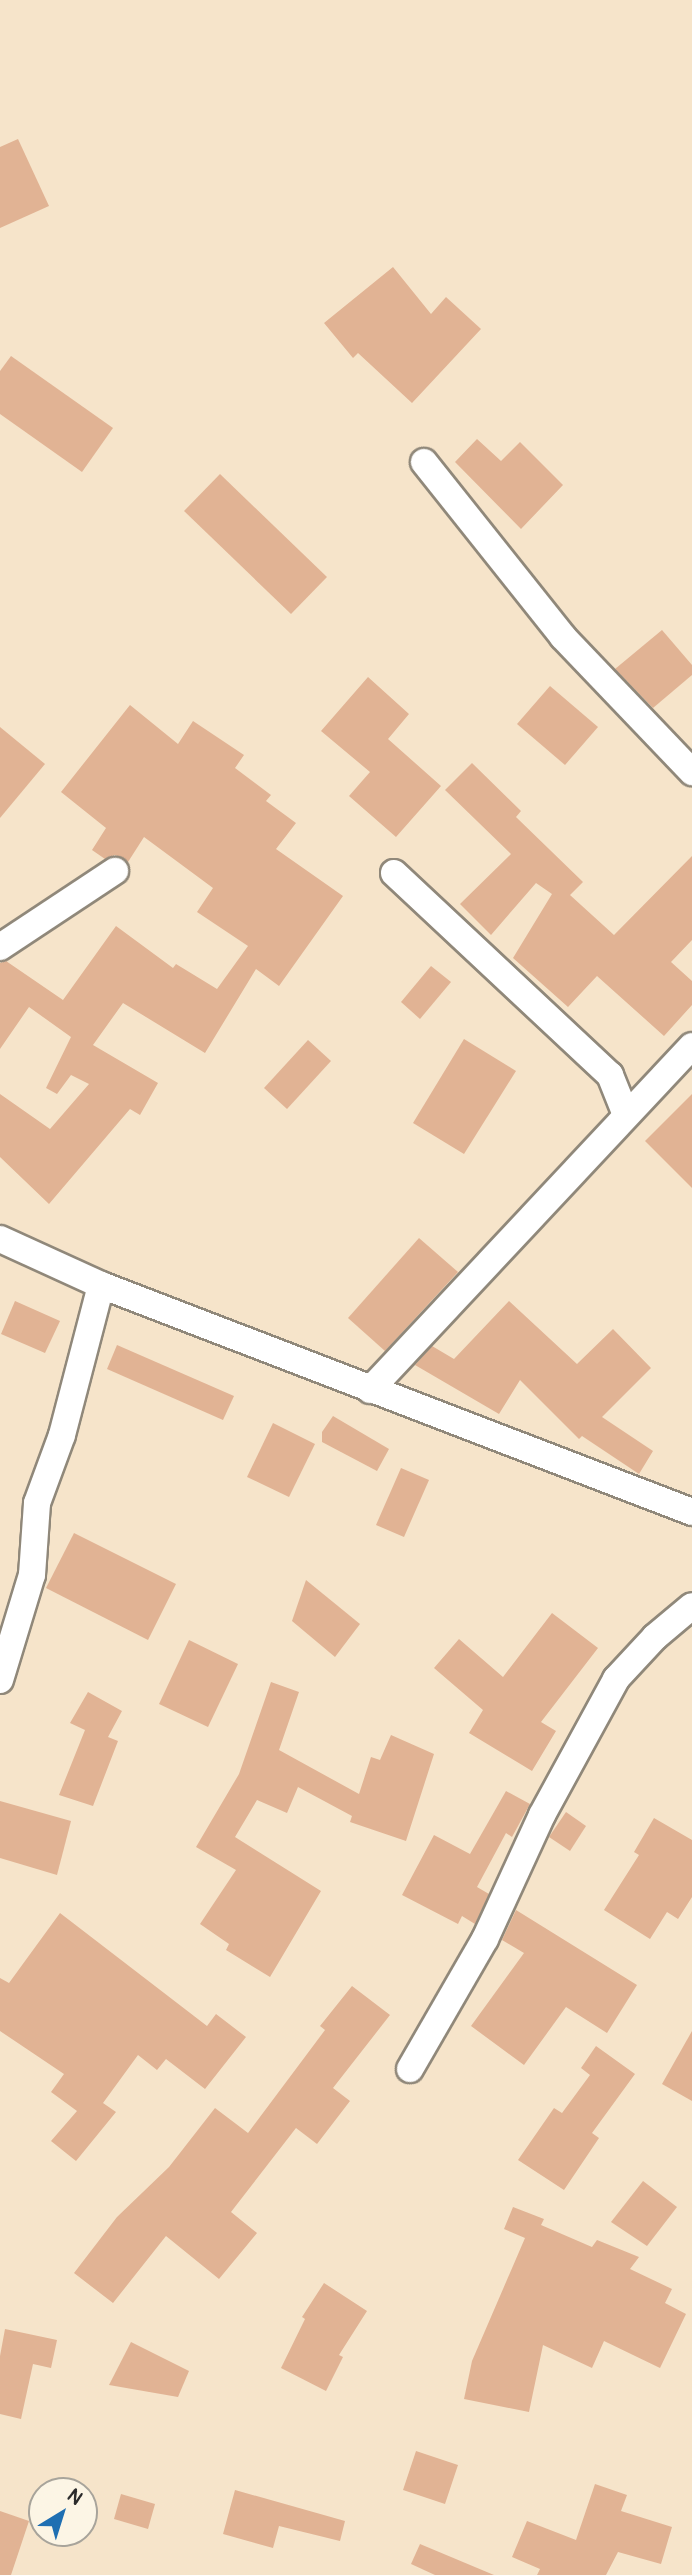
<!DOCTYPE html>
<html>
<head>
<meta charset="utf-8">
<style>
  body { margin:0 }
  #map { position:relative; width:692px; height:2575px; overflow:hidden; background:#f6e4ca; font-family:Pangolin,sans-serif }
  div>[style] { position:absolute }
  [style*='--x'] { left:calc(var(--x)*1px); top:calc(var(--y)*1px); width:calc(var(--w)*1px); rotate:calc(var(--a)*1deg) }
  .building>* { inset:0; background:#e1b394 }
  .roads { filter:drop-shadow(2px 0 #90887a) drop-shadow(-2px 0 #90887a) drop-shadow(0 2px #90887a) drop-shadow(0 -2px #90887a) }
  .minor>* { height:26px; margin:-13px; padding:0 13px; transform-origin:13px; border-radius:13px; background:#fff }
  span { translate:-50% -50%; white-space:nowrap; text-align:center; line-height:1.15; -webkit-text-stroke:5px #fcf5e5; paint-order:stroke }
  .north { position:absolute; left:28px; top:2477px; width:70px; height:70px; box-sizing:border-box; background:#fcf5e5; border:2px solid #a8a49b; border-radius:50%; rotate:38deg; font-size:19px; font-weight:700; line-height:28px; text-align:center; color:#2b2b2b }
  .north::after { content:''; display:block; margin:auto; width:24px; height:32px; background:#1f6fb2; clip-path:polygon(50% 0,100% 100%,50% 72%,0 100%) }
</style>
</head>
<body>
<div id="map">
  <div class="building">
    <div style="clip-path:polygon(18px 139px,49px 206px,0 228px,0 147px)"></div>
    <div style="clip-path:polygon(393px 267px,431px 314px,446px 297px,481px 329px,412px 403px,358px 353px,353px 358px,324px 323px)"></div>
    <div style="clip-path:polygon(11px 356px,113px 428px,82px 472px,0 414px,0 371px)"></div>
    <div style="clip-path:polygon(477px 439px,501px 461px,520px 442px,563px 485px,521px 529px,455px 462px)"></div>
    <div style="clip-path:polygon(220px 474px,327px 577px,291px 614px,184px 511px)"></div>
    <div style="clip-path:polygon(662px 630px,692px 665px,692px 675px,653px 708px,615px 669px)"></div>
    <div style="clip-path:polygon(368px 677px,409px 714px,388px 739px,441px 786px,396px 837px,349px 796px,370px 772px,321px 731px)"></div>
    <div style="clip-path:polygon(550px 686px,598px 727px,565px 765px,517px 724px)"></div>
    <div style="clip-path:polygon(130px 705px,178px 744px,193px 721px,244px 755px,235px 768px,271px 795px,266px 801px,296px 823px,276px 849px,343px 896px,279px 986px,256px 969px,205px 1053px,123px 1003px,93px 1045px,158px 1083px,140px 1115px,130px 1109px,49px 1204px,0 1157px,0 1094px,50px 1129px,89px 1084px,71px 1075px,57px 1094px,46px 1088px,71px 1037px,29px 1007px,0 1049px,0 963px,6px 961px,63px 1000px,116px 926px,173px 968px,176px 964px,217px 989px,248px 946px,197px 912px,213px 888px,144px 837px,128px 862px,115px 855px,105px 859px,92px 850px,106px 828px,61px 792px)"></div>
    <div style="clip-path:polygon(0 727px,45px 764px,0 818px)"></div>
    <div style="clip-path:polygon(472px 763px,521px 811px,516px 817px,583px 882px,570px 895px,614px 935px,692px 856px,692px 940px,671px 962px,692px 981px,692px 1005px,664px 1036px,597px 976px,568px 1007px,513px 958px,552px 894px,536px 883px,491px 935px,460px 904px,511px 854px,445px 790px)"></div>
    <div style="clip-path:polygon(431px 966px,451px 982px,420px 1019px,401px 1002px)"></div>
    <div style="clip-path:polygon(464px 1039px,516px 1071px,464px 1154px,413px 1123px)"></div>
    <div style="clip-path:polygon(308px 1040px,331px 1061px,287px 1109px,264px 1088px)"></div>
    <div style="clip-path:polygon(692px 1094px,692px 1188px,645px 1141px)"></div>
    <div style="clip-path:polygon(419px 1238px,458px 1272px,385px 1351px,348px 1318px)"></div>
    <div style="clip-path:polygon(15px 1301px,60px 1321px,45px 1353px,1px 1334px)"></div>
    <div style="clip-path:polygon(509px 1301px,577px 1364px,613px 1329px,651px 1368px,602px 1417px,653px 1451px,639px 1474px,582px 1436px,579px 1439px,520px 1380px,499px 1414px,415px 1365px,432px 1346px,454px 1359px)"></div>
    <div style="clip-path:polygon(117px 1345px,234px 1396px,223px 1420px,107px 1369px)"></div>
    <div style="clip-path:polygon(333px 1416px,389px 1449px,377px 1471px,322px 1442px,322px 1432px)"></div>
    <div style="clip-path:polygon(273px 1423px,315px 1444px,289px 1497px,247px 1477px)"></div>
    <div style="clip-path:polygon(401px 1468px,429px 1480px,404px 1537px,376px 1525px)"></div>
    <div style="clip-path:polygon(74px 1533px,176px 1584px,148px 1640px,46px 1588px)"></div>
    <div style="clip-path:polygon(306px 1580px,360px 1624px,335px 1657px,292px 1621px)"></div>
    <div style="clip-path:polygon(552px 1613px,598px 1648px,541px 1722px,556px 1731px,532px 1771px,469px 1733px,483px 1710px,434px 1668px,459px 1639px,503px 1677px)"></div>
    <div style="clip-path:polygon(189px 1640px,238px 1664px,208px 1727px,159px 1704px)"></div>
    <div style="clip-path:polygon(271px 1682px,299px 1692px,279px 1750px,359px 1794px,371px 1757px,380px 1760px,391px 1735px,434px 1754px,406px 1841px,350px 1822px,352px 1816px,298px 1787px,287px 1813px,257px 1800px,235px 1837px,321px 1891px,270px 1977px,226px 1950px,229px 1944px,200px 1924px,236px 1870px,196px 1847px,239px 1774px)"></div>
    <div style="clip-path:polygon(88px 1692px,122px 1711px,108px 1737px,118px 1741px,93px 1806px,59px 1795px,85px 1730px,70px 1723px)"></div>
    <div style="clip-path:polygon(506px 1791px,530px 1804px,512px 1837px,506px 1833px,477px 1887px,489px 1894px,475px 1924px,462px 1916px,458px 1924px,402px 1895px,434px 1835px,470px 1854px)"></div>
    <div style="clip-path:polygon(0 1801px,71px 1821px,57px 1875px,0 1858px)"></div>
    <div style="clip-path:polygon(566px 1812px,586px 1826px,570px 1851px,549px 1837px)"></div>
    <div style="clip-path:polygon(654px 1818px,692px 1840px,692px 1897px,678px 1919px,667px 1912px,650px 1939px,604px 1910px,639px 1855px,634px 1852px)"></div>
    <div style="clip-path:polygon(516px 1910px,637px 1985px,607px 2033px,566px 2007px,524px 2065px,471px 2026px,524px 1953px,502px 1940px)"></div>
    <div style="clip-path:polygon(60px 1913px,207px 2026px,216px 2014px,246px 2037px,205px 2089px,166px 2059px,157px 2070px,138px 2055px,103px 2103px,116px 2112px,76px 2161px,51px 2141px,77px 2111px,51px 2092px,64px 2074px,0 2031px,0 1978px,9px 1983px)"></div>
    <div style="clip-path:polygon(352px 1986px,390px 2015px,333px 2088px,350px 2101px,317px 2144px,296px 2128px,231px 2212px,257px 2233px,219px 2279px,166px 2236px,113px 2303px,74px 2273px,117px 2217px,169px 2167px,215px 2108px,248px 2133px,325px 2030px,320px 2026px)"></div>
    <div style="clip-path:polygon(692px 2031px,692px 2101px,662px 2084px)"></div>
    <div style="clip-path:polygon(596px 2046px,635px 2074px,592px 2133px,599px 2138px,564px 2190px,518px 2160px,554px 2108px,562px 2113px,590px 2075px,581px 2068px)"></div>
    <div style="clip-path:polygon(643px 2181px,677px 2207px,647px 2246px,611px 2222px)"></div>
    <div style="clip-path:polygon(513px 2207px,544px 2219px,541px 2225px,592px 2247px,597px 2240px,639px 2257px,630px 2269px,672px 2289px,665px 2303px,686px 2314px,660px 2368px,604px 2341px,592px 2368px,543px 2345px,529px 2412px,464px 2399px,472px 2361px,525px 2238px,504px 2229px)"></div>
    <div style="clip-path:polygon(324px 2283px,367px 2311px,339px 2355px,343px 2357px,326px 2391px,281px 2368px,305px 2319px,302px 2317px)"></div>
    <div style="clip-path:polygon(5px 2329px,57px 2340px,51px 2368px,33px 2364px,21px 2419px,0 2414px,0 2356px)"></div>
    <div style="clip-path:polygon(131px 2342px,189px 2371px,178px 2397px,109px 2385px)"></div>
    <div style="clip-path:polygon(416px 2451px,458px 2465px,445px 2504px,403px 2490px)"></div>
    <div style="clip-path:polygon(595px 2484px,627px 2495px,621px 2511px,672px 2527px,661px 2564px,618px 2552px,606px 2575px,537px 2575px,540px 2569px,512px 2557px,527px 2521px,576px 2540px)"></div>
    <div style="clip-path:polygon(235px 2490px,345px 2521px,340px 2541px,279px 2526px,273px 2548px,223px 2534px)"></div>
    <div style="clip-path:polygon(121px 2494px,155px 2504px,148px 2529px,114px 2519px)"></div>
    <div style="clip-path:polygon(0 2511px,29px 2521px,11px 2575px,0 2575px)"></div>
    <div style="clip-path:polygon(420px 2544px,494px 2575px,435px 2575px,411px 2564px)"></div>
  </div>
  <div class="roads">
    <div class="minor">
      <div style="--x:424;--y:462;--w:223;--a:51.5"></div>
      <div style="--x:563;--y:637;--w:187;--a:46.3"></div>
      <div style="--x:394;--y:873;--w:296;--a:43.1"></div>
      <div style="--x:610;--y:1075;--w:43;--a:68.2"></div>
      <div style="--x:0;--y:947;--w:138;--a:-33.5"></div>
      <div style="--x:0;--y:1239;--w:111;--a:24.5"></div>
      <div style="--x:101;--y:1285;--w:633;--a:21.01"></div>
      <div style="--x:370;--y:1390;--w:471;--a:-46.9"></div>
      <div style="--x:0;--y:1680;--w:110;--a:-73.1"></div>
      <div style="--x:32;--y:1575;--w:72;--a:-86"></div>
      <div style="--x:37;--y:1503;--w:72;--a:-69.8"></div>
      <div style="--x:62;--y:1435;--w:155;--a:-75.4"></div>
      <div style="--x:410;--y:2069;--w:150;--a:-60"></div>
      <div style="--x:485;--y:1939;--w:136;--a:-65.3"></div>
      <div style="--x:542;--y:1815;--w:155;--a:-61.4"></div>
      <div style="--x:616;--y:1679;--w:57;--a:-47.1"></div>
      <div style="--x:655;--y:1637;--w:48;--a:-40"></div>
    </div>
  </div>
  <div class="north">N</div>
</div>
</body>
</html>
